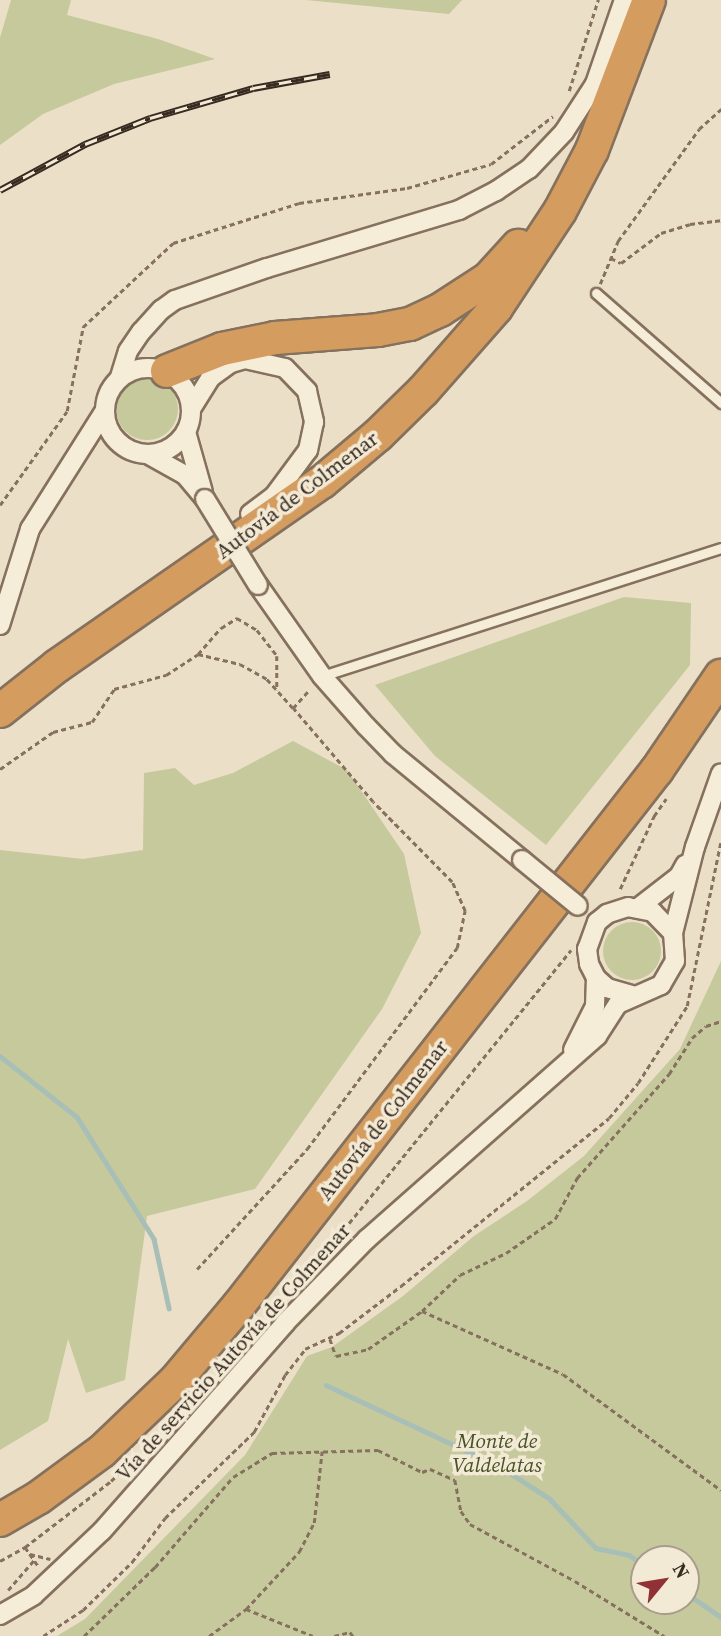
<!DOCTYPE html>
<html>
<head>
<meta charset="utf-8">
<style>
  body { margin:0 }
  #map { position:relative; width:721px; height:1636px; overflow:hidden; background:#ebdfc7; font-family:"Source Serif 4",serif }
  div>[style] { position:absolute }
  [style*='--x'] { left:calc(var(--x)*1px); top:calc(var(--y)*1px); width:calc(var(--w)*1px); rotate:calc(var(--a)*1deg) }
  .green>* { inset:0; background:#c5c99b }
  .round { border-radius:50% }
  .stream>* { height:4.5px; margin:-2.25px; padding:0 2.25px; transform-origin:2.25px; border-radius:2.25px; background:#a8bfb7 }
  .path>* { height:2.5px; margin-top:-1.25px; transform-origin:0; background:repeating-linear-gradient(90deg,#85715d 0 5px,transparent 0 8.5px) }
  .roads { filter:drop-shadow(2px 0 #85715d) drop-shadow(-2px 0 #85715d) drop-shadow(0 2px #85715d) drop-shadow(0 -2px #85715d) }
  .lane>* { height:9px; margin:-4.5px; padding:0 4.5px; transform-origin:4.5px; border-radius:4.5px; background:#f6edd9 }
  .street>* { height:18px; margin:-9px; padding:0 9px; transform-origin:9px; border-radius:9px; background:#f6edd9 }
  .street>.ring { margin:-9px; padding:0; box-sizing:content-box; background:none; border:18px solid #f6edd9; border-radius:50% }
  .highway>* { height:32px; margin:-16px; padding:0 16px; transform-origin:16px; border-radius:16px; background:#d49c5e }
  .rail>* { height:7px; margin-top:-3.5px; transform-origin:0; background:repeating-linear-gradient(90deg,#f3ead6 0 13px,#372a20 0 26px); box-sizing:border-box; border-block:2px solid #372a20 }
  .bridges { filter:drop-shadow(2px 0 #85715d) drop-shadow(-2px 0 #85715d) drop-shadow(0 2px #85715d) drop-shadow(0 -2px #85715d) }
  .street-bridge>* { height:18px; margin:-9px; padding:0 9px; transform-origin:9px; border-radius:9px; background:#f6edd9 }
  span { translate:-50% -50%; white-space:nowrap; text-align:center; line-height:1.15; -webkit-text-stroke:7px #f3ead6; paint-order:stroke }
  .street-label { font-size:21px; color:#372a20 }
  .park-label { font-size:21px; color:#485228; font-style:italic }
  .north { position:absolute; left:630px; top:1545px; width:70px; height:70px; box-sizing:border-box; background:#f3ead6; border:2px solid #a89d8d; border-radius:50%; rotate:60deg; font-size:19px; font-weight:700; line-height:28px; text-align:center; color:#372a20 }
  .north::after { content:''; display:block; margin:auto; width:24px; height:32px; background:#903235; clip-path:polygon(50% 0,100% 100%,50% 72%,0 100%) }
</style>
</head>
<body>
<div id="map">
  <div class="green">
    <div style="clip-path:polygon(11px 0,71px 0,67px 15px,158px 39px,215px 59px,114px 84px,43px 114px,0 145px,0 38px)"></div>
    <div style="clip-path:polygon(306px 0,462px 0,449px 14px)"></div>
    <div class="round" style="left:116px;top:378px;width:62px;height:62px"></div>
    <div style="clip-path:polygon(624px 597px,691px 603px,690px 665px,546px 845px,435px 756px,375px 685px)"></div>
    <div style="clip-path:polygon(293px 741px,347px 770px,404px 854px,421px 933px,382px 1009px,255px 1189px,147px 1216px,125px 1380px,86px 1393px,68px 1339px,48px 1421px,0 1450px,0 850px,83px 859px,143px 850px,144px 773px,175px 768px,194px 785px,233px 773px)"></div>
    <div class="round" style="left:603px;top:922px;width:58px;height:58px"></div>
    <div style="clip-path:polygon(evenodd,721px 961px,721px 1636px,57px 1636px,85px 1619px,245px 1455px,307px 1356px,332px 1347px,403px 1296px,474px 1236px,527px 1201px,584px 1156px,680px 1049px,721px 961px,644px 1559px,686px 1559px,686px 1601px,644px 1601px,644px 1559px)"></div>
  </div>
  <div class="stream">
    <div style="--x:0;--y:1056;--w:98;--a:38.4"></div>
    <div style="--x:77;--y:1117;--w:144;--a:57.7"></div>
    <div style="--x:154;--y:1239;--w:71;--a:77.7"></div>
    <div style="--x:326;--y:1385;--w:193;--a:25.1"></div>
    <div style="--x:501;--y:1467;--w:59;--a:33.1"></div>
    <div style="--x:550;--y:1499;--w:67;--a:46.8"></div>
    <div style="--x:596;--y:1548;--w:34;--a:12"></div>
    <div style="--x:629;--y:1555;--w:18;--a:34"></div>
    <div style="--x:686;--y:1593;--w:42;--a:34.4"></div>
  </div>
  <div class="path">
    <div style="--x:569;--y:91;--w:96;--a:-72.3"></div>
    <div style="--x:611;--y:258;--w:11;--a:27"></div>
    <div style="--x:621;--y:263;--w:50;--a:-36.9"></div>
    <div style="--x:661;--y:233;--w:30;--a:-17"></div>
    <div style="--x:690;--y:224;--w:31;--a:-7"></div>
    <div style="--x:600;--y:284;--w:47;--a:-67.3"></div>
    <div style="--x:618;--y:241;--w:138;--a:-54.1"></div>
    <div style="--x:699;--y:129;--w:30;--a:-42"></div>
    <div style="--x:0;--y:505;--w:115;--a:-54.5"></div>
    <div style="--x:67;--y:411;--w:86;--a:-79.2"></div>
    <div style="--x:83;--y:327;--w:123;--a:-43"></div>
    <div style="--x:173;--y:243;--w:132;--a:-17.6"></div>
    <div style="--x:299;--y:203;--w:109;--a:-7.9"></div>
    <div style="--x:407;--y:188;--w:87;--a:-15.9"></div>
    <div style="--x:491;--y:164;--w:78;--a:-37.7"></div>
    <div style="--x:198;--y:654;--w:35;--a:-49"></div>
    <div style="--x:221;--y:628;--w:19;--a:-32"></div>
    <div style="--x:237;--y:618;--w:23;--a:31"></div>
    <div style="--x:257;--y:630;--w:33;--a:52"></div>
    <div style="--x:277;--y:656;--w:34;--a:90"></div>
    <div style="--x:0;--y:769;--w:65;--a:-34.9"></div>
    <div style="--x:53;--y:732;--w:40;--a:-14.4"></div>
    <div style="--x:92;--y:722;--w:40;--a:-56"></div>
    <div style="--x:114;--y:689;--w:54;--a:-15.1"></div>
    <div style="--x:166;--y:675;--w:38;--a:-33"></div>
    <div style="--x:198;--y:654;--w:43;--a:13.4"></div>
    <div style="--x:240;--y:664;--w:31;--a:29"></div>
    <div style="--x:267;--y:679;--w:39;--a:48"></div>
    <div style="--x:620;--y:889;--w:81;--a:-65"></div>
    <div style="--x:654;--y:816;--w:21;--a:-55"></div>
    <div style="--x:197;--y:1269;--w:163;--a:-47.5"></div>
    <div style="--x:307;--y:1149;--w:251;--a:-53.3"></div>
    <div style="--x:457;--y:948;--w:38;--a:-78"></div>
    <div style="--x:465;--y:911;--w:32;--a:-114"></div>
    <div style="--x:452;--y:882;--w:112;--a:-134.6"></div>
    <div style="--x:373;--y:802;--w:123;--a:-130.4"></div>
    <div style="--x:293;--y:708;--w:25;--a:-48"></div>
    <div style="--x:306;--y:1276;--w:420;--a:-50.9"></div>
    <div style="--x:422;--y:1311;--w:154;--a:24.1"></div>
    <div style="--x:563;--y:1374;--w:196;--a:36.3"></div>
    <div style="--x:330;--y:1339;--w:18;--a:71"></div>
    <div style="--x:336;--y:1356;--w:33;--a:-12"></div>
    <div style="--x:368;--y:1349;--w:66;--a:-35.1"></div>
    <div style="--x:422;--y:1311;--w:52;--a:-43.5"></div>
    <div style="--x:460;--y:1275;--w:51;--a:-25.6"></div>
    <div style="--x:506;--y:1253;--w:60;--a:-34.8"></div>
    <div style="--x:555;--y:1219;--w:47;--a:-61.8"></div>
    <div style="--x:577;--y:1178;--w:139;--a:-48.5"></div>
    <div style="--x:669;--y:1074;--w:43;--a:-57.4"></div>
    <div style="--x:692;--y:1038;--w:18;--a:-41"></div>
    <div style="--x:706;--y:1026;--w:16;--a:-18"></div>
    <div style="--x:25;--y:1547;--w:24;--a:55"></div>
    <div style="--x:30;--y:1554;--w:21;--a:14"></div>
    <div style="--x:0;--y:1561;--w:29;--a:-29"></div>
    <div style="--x:25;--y:1547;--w:108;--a:-37.5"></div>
    <div style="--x:111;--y:1481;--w:98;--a:-43.3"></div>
    <div style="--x:8;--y:1590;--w:40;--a:-49"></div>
    <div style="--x:246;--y:1609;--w:72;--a:21.9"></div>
    <div style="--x:43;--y:1636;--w:48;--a:-33"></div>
    <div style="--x:83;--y:1610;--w:69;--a:-44.4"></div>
    <div style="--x:132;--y:1562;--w:55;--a:-53.1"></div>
    <div style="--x:165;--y:1518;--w:124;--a:-44"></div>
    <div style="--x:254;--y:1432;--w:65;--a:-61.5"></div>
    <div style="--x:285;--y:1375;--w:33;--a:-52"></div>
    <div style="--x:305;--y:1349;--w:38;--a:-25"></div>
    <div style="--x:339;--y:1333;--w:78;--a:-37.2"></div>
    <div style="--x:401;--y:1286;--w:267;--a:-38.9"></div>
    <div style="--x:609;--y:1118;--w:45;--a:-50.4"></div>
    <div style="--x:638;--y:1083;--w:91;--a:-57.5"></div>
    <div style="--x:687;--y:1006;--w:169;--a:-78.4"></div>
    <div style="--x:84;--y:1636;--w:99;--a:-44.2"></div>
    <div style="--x:155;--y:1567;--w:119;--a:-49.1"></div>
    <div style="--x:233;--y:1477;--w:46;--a:-31.6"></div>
    <div style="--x:272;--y:1453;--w:106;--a:-1.6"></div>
    <div style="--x:378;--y:1450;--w:49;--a:26.6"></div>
    <div style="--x:422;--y:1472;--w:9;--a:-21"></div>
    <div style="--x:430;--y:1469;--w:27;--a:24"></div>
    <div style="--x:455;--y:1480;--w:32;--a:79"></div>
    <div style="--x:461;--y:1511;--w:16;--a:55"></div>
    <div style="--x:470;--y:1524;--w:119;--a:28.5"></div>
    <div style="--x:575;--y:1581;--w:105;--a:31.7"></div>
    <div style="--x:209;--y:1636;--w:46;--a:-36.1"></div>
    <div style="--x:246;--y:1609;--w:78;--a:-47.1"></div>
    <div style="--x:299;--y:1552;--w:33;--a:-63"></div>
    <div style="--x:314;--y:1523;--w:72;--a:-83.7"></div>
    <div style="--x:334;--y:1636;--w:16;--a:-14"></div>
    <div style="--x:350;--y:1632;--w:5;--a:53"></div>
  </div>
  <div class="roads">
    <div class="lane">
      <div style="--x:596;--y:293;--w:167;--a:41.3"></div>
      <div style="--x:322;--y:676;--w:419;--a:-17.8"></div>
    </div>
    <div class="street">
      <div class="ring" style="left:105px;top:368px;width:68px;height:68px"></div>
      <div style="--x:120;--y:377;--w:27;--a:-73"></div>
      <div style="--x:128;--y:351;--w:23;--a:-56"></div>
      <div style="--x:141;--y:332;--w:30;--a:-48"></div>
      <div style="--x:161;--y:310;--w:17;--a:-36"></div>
      <div style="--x:175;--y:300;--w:97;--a:-19.2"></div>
      <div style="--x:267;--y:268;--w:201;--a:-16.8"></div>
      <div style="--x:459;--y:210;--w:42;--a:-27.2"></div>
      <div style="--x:496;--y:191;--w:40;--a:-34"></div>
      <div style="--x:529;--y:169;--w:51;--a:-46.6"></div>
      <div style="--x:564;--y:132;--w:57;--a:-57.1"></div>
      <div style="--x:595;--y:84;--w:89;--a:-71"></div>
      <div style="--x:191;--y:409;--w:36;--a:-58"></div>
      <div style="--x:210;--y:378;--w:26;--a:-36"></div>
      <div style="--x:231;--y:363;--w:15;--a:-16"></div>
      <div style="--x:245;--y:359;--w:41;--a:12.7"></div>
      <div style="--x:285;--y:368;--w:32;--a:46"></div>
      <div style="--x:307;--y:391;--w:32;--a:77"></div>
      <div style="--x:314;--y:422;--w:29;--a:102"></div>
      <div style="--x:308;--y:450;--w:57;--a:126.5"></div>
      <div style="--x:274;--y:496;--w:30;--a:143"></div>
      <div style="--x:186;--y:432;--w:62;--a:74.2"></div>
      <div style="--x:149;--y:455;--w:41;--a:29.1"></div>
      <div style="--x:185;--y:475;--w:31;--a:50"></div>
      <div style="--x:258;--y:585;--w:111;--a:54.9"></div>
      <div style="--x:322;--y:676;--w:67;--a:48.7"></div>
      <div style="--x:366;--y:726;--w:39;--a:46"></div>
      <div style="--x:393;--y:754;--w:167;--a:39.4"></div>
      <div style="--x:0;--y:625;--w:101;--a:-72.6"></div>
      <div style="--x:30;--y:529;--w:138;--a:-57.7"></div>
      <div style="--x:639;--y:907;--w:51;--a:-37.8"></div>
      <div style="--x:679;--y:876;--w:13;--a:-61"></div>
      <div style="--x:673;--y:933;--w:89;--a:-75.7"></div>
      <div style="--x:695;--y:847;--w:78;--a:-70.6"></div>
      <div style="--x:573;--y:1050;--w:49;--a:-63.4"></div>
      <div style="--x:595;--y:1006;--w:28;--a:-88"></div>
      <div style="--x:0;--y:1615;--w:39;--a:-30"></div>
      <div style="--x:34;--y:1595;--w:93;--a:-43.3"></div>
      <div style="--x:102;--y:1531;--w:278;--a:-48.6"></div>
      <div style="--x:286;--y:1322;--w:116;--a:-45.7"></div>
      <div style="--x:367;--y:1239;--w:307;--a:-41.4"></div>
      <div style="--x:597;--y:1036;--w:38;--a:-57"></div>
      <div style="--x:618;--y:1004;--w:47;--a:-23.8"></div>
      <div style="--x:661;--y:985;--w:28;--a:-60"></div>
      <div style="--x:675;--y:961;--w:28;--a:-94"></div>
      <div style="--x:673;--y:933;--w:29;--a:-134"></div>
      <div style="--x:653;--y:912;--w:25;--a:-169"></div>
      <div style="--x:628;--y:907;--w:22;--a:162"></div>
      <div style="--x:607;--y:914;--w:13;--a:141"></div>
      <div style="--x:597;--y:922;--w:29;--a:110"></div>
      <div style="--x:587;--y:949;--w:15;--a:82"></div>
      <div style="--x:589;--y:964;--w:16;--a:63"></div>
      <div style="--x:596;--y:978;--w:15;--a:42"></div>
      <div style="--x:607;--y:988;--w:29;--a:16"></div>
    </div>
    <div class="highway">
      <div style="--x:167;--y:371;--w:59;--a:-21.8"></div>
      <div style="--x:222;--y:349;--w:54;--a:-11.7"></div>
      <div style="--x:275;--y:338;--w:103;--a:-4.4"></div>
      <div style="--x:378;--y:330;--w:33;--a:-11"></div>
      <div style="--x:410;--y:324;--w:33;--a:-25"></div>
      <div style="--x:440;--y:310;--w:57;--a:-32.9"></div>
      <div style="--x:488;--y:279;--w:45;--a:-47.7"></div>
      <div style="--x:0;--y:711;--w:73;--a:-38.3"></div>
      <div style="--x:57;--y:666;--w:323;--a:-34.8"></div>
      <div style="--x:322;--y:482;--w:73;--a:-40"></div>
      <div style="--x:378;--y:435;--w:63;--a:-44.4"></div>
      <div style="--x:423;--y:391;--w:111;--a:-48.7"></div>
      <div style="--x:496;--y:308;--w:116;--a:-56.6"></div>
      <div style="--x:560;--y:211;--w:69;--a:-62.3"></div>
      <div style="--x:592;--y:150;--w:160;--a:-69.2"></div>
      <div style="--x:0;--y:1520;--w:44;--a:-30.1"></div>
      <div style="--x:38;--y:1498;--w:79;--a:-36.3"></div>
      <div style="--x:102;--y:1451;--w:103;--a:-43.8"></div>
      <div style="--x:176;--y:1380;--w:98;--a:-50"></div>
      <div style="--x:239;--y:1305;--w:679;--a:-52"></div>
      <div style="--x:657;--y:770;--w:114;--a:-55.8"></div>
    </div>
  </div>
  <div class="rail">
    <div style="--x:0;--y:190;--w:97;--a:-28.4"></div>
    <div style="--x:85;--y:144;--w:70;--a:-21.8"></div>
    <div style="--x:150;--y:118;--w:107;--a:-16.2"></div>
    <div style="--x:253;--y:88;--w:78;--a:-10.3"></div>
  </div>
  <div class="bridges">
    <div class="street-bridge">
      <div style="--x:205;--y:499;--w:101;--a:58.4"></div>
      <div style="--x:522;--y:860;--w:72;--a:39.4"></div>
    </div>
  </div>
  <div class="street-label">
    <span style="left:297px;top:495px;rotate:-37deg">Autovía de Colmenar</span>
    <span style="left:383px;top:1120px;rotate:-52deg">Autovía de Colmenar</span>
    <span style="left:233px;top:1352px;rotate:-48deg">Vía de servicio Autovía de Colmenar</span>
  </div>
  <div class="park-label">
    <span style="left:497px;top:1453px">Monte de<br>Valdelatas</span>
  </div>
  <div class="north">N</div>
</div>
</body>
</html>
